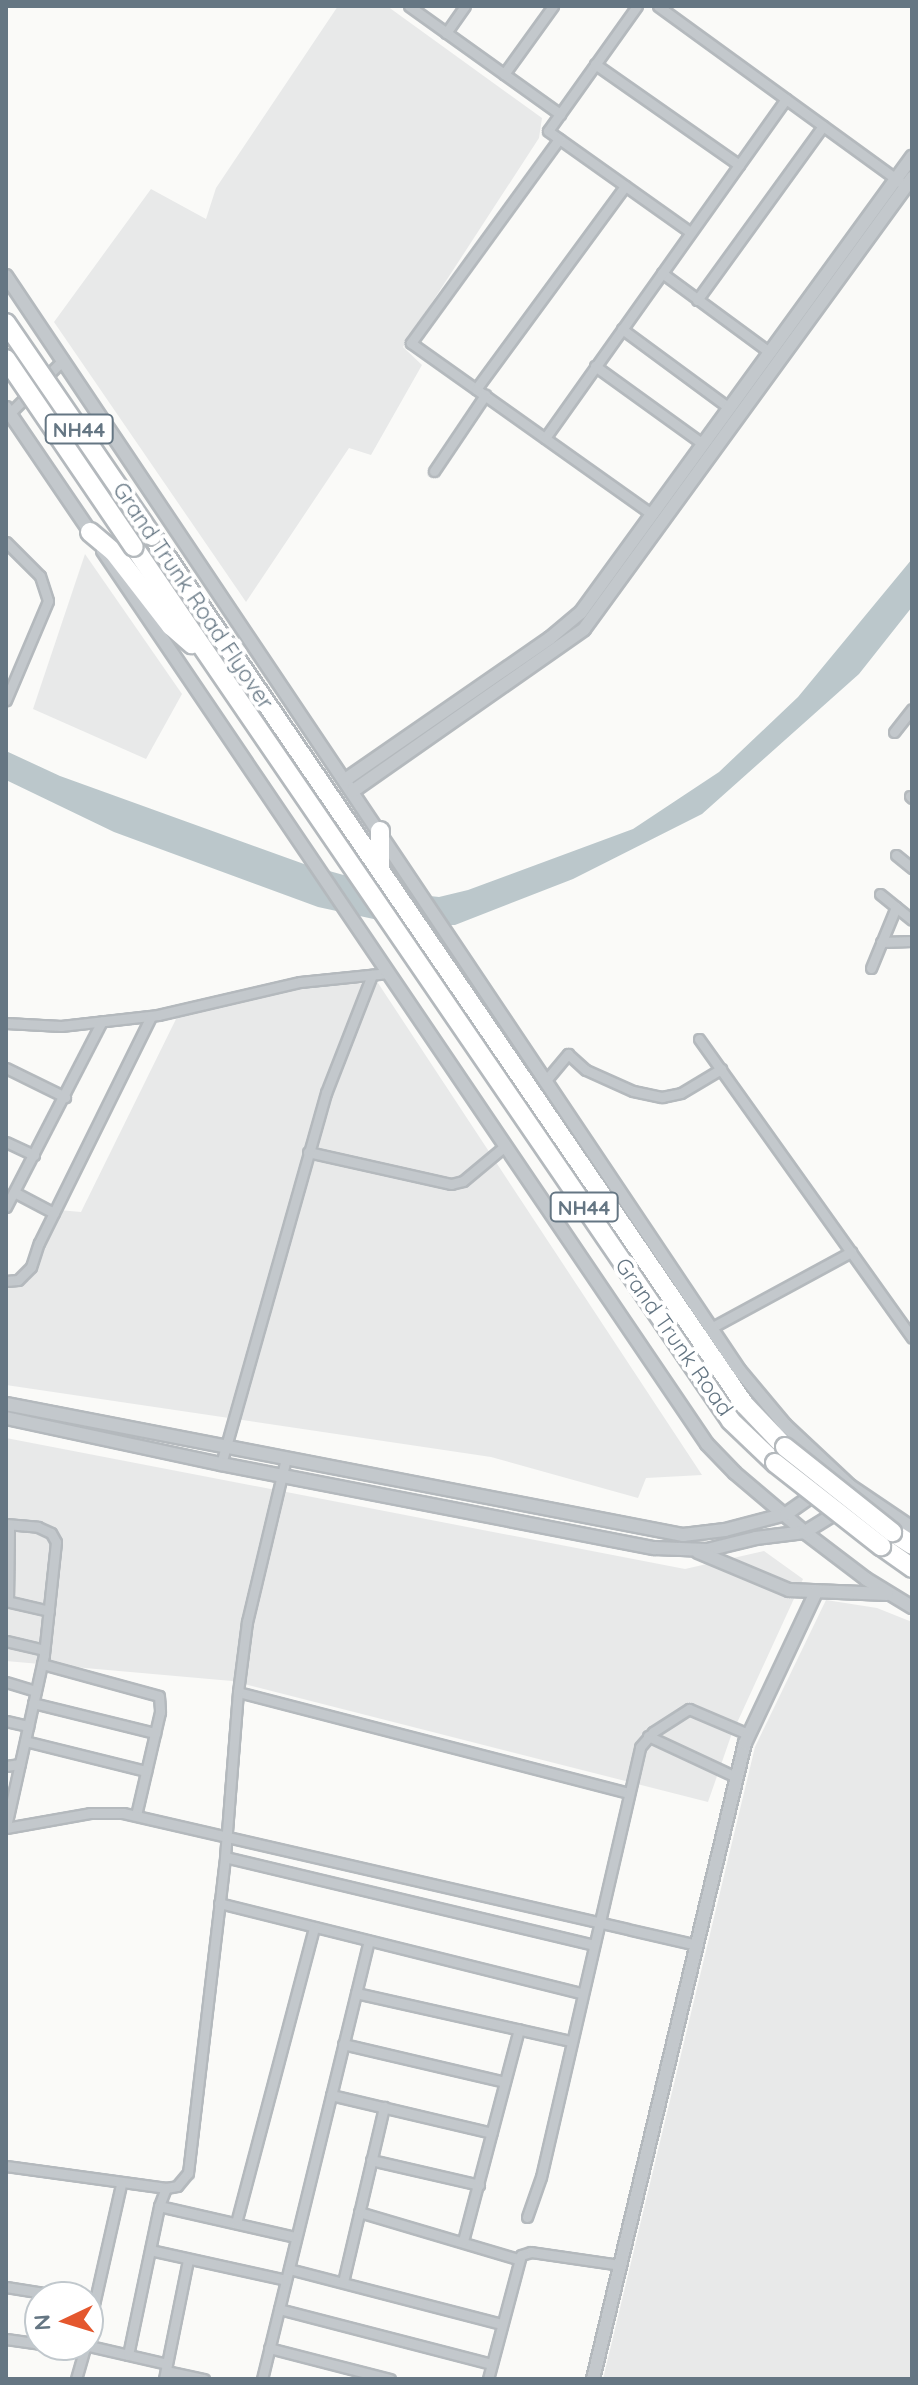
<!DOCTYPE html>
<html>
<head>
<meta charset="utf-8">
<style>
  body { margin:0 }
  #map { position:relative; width:918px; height:2385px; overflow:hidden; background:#fafaf8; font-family:Quicksand,sans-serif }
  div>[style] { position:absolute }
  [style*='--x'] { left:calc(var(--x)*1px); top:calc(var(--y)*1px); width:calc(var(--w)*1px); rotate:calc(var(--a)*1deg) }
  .built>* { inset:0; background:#e8e9e9 }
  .water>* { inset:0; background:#bbc7cb }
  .roads { filter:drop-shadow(2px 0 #b4b9bd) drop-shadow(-2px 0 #b4b9bd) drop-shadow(0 2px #b4b9bd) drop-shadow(0 -2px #b4b9bd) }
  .minor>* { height:9px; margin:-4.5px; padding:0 4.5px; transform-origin:4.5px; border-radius:4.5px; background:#c3c8cc }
  .tertiary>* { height:12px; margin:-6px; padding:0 6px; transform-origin:6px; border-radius:6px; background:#c3c8cc }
  .motorway>* { height:18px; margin:-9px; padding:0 9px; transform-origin:9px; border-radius:9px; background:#fff }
  .bridges { filter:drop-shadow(2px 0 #b4b9bd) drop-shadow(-2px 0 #b4b9bd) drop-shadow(0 2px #b4b9bd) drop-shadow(0 -2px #b4b9bd) }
  .motorway-bridge>* { height:18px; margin:-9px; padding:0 9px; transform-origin:9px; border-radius:9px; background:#fff }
  span { translate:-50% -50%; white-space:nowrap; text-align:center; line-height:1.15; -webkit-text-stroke:8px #fff; paint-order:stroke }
  .shield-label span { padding:2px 6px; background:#fff; border:2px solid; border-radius:6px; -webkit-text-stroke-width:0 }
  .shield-label { font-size:20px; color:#657683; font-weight:700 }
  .street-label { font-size:22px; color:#657683 }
  .frame { position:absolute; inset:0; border:8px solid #657683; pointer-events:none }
  .north { position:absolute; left:24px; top:2281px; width:80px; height:80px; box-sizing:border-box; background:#fff; border:2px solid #c1c8cd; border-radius:50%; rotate:266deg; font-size:22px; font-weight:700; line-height:32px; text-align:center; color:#657683 }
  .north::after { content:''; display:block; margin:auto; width:28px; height:36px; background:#e4572e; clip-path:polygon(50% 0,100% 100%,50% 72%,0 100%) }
</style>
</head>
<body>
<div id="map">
  <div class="built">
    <div style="clip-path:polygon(338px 6px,387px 6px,542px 118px,539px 138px,403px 347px,422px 365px,371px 455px,349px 448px,246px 602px,54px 322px,151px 189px,206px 219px,216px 188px)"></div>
    <div style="clip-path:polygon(85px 554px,182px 694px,146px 759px,33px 709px)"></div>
    <div style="clip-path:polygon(378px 983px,702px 1475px,646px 1478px,638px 1498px,491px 1457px,6px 1385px,6px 1282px,29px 1281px,59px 1210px,81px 1212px,177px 1017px,310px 986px)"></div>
    <div style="clip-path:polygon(6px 1438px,685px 1569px,764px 1551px,803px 1579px,731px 1736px,708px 1802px,232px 1681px,6px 1661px)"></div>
    <div style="clip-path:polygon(826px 1600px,877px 1608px,912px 1622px,912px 2379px,603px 2379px,755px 1747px)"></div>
  </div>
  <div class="water">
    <div style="clip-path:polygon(912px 559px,912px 607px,859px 674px,702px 814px,573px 879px,455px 925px,406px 926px,318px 907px,114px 832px,6px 780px,6px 751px,60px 776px,304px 864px,412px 894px,439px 897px,468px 890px,633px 829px,719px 772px,798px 697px)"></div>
  </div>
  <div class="roads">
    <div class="minor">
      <div style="--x:409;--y:6;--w:186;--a:35.6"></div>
      <div style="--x:637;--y:6;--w:153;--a:125.5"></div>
      <div style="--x:548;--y:131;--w:174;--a:35.4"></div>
      <div style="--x:658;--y:6;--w:299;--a:36"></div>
      <div style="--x:446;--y:33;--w:33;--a:-55"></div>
      <div style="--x:595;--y:64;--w:176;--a:35"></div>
      <div style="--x:504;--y:74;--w:84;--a:-54.2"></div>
      <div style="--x:559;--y:139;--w:252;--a:126"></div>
      <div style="--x:411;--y:343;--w:296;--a:35.4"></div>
      <div style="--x:662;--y:273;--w:133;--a:36.4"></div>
      <div style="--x:697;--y:300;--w:215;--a:-54.1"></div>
      <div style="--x:622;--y:329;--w:133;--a:36.4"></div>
      <div style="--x:595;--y:366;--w:133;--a:35.8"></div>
      <div style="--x:476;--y:389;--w:252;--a:-53.7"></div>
      <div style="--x:6;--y:417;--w:81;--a:-45"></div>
      <div style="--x:545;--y:438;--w:416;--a:-54.6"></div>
      <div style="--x:434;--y:471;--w:92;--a:-56.1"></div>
      <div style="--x:6;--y:542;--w:48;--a:45"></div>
      <div style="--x:40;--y:576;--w:26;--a:72"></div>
      <div style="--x:48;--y:601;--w:108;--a:113"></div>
      <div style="--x:894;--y:732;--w:29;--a:-52"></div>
      <div style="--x:910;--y:796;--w:3;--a:45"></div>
      <div style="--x:896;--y:855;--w:21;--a:39"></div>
      <div style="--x:880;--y:894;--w:41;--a:39.1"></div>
      <div style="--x:881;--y:942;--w:31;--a:-2"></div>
      <div style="--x:871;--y:968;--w:66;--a:-67.7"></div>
      <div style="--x:6;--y:1023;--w:55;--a:3.1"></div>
      <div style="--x:61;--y:1026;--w:98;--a:-6.5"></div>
      <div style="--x:158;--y:1015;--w:146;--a:-13.1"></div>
      <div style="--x:300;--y:982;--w:89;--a:-5.8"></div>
      <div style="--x:699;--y:1039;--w:367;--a:54.5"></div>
      <div style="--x:6;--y:1068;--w:66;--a:26.2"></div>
      <div style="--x:547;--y:1079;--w:33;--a:-50"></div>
      <div style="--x:568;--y:1054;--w:24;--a:42"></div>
      <div style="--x:586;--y:1070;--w:51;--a:24.1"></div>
      <div style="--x:633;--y:1091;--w:30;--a:12"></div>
      <div style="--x:662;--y:1097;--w:19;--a:-12"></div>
      <div style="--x:681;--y:1093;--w:47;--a:-31"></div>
      <div style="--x:6;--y:1142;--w:31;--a:25"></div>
      <div style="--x:308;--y:1152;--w:147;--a:12.6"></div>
      <div style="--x:451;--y:1184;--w:12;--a:-14"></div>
      <div style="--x:463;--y:1181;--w:55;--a:-39.8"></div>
      <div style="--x:14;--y:1192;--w:45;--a:27.7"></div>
      <div style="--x:6;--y:1207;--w:209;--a:-62.7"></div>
      <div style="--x:6;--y:1281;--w:12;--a:-5"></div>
      <div style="--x:18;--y:1280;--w:18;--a:-45"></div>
      <div style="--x:31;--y:1267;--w:25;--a:-72"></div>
      <div style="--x:39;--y:1243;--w:253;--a:-63.7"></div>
      <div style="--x:709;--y:1329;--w:162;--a:-28.5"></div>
      <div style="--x:221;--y:1464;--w:386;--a:-74.2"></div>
      <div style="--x:326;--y:1093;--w:127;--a:-68.7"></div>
      <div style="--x:6;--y:1524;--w:32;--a:5"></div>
      <div style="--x:38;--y:1527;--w:14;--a:25"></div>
      <div style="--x:51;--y:1533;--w:10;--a:61"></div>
      <div style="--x:56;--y:1542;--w:114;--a:96.1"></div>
      <div style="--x:44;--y:1655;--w:176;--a:102.5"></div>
      <div style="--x:6;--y:1601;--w:44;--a:13.1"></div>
      <div style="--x:8;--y:1601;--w:76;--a:-89.2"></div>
      <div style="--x:6;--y:1641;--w:39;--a:13"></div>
      <div style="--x:42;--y:1664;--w:121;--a:15.3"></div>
      <div style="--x:159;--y:1696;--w:16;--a:86"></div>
      <div style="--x:160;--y:1712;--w:106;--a:103.1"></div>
      <div style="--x:6;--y:1682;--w:31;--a:17"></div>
      <div style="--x:238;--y:1692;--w:403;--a:14.5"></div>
      <div style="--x:33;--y:1703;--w:126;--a:13.8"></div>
      <div style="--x:6;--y:1721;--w:23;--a:13"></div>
      <div style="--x:648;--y:1736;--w:97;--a:25"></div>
      <div style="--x:25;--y:1741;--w:125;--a:13.9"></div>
      <div style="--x:6;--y:1766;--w:14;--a:-8"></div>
      <div style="--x:6;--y:1828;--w:85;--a:-10.1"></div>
      <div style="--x:90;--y:1813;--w:33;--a:0"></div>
      <div style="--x:123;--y:1813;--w:589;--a:12.95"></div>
      <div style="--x:225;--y:1857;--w:378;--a:13.4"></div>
      <div style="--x:219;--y:1903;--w:373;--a:14"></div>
      <div style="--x:356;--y:1993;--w:219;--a:12.6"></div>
      <div style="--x:343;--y:2044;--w:166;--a:13.2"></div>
      <div style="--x:331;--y:2095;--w:165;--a:13.3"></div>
      <div style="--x:371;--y:2160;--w:111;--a:13"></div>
      <div style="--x:6;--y:2166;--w:162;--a:7.8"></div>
      <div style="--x:166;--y:2188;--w:11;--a:-10"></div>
      <div style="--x:177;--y:2186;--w:17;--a:-50"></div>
      <div style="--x:188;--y:2173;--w:318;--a:-83.3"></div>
      <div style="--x:225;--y:1857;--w:166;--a:-85.5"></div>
      <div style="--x:238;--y:1692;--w:71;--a:-82.7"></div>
      <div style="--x:247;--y:1622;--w:169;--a:-76.6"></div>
      <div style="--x:159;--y:2206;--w:139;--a:12.8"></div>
      <div style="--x:359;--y:2212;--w:166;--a:16.5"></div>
      <div style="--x:527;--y:2217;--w:42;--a:-70.7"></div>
      <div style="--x:541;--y:2177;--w:441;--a:-77"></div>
      <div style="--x:640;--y:1747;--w:20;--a:-49"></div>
      <div style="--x:653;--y:1732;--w:43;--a:-32.6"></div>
      <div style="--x:689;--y:1709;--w:64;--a:23"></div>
      <div style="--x:236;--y:2223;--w:306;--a:-75.2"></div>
      <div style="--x:463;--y:2241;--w:219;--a:-75.2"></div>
      <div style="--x:150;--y:2250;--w:139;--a:12.4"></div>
      <div style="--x:289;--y:2269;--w:219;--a:14.5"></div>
      <div style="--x:343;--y:2282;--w:180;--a:-76.8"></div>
      <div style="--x:6;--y:2287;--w:38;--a:9"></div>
      <div style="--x:44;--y:2293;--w:6;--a:39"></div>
      <div style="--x:279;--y:2309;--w:219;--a:14.5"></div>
      <div style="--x:88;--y:2331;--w:151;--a:-77.3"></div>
      <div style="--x:6;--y:2339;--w:34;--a:8"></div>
      <div style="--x:48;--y:2345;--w:36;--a:9"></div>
      <div style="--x:85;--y:2345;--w:84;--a:13"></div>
      <div style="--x:269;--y:2348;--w:125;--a:14.4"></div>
      <div style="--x:128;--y:2355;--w:152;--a:-78.2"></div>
      <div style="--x:159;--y:2206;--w:19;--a:-69"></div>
      <div style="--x:166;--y:2371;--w:39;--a:12"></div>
      <div style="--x:76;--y:2379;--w:32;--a:-74"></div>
      <div style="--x:164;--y:2379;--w:121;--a:-78.6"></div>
      <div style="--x:262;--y:2379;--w:451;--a:-76.3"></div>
      <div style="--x:488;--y:2379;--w:128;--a:-75.1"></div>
      <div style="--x:521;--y:2255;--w:10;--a:-17"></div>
      <div style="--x:531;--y:2252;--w:90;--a:8.3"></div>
    </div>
    <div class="tertiary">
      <div style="--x:6;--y:276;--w:1317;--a:56.18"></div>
      <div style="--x:739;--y:1370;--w:72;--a:50.1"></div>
      <div style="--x:785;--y:1425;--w:89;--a:43.2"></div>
      <div style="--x:850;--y:1486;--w:75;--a:34.1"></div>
      <div style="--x:6;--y:408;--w:155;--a:55.8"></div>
      <div style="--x:103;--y:551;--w:1078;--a:55.93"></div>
      <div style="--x:707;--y:1444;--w:40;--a:46"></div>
      <div style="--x:735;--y:1473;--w:94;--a:40.3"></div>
      <div style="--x:807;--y:1534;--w:74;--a:37.3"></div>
      <div style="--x:866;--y:1579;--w:54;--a:31.3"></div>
      <div style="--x:345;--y:780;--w:249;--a:-34.7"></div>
      <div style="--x:550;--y:638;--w:40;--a:-40"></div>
      <div style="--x:581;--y:612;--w:563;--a:-53.97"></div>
      <div style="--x:353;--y:791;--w:282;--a:-35"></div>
      <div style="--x:584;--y:629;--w:558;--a:-53.97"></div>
      <div style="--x:6;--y:1404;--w:690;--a:10.95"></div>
      <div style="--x:683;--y:1535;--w:42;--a:-6.8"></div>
      <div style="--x:725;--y:1530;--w:63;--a:-14.7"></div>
      <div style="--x:786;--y:1514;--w:42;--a:-35.2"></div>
      <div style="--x:6;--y:1418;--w:220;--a:12.1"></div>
      <div style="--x:221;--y:1464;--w:442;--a:11"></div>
      <div style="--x:655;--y:1548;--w:52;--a:2.2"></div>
      <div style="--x:707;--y:1550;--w:50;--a:-13.8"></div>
      <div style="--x:756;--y:1538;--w:49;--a:-7"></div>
      <div style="--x:805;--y:1532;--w:46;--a:-31.6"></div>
      <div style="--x:698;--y:1552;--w:99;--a:22.7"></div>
      <div style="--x:789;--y:1590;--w:98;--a:2.3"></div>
      <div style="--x:593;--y:2379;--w:654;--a:-76.56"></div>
      <div style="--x:745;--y:1743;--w:167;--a:-64.8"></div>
    </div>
    <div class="motorway">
      <div style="--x:90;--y:532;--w:30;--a:40"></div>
      <div style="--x:113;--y:551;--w:95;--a:52.3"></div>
      <div style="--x:171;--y:626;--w:28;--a:41"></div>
      <div style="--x:152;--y:536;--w:1051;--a:55.7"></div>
      <div style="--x:744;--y:1404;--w:59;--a:46.4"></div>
      <div style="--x:134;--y:547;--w:1058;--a:55.66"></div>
      <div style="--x:731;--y:1421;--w:61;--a:43.7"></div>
      <div style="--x:380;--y:831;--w:38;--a:90"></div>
      <div style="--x:892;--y:1532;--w:24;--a:33"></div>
      <div style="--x:881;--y:1546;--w:38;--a:35"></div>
    </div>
  </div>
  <div class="bridges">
    <div class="motorway-bridge">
      <div style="--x:6;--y:323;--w:258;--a:55.6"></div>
      <div style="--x:6;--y:359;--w:227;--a:55.8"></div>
      <div style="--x:785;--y:1447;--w:137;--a:38.5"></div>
      <div style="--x:775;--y:1463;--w:135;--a:38.1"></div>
    </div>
  </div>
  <div class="shield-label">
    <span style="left:79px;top:429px">NH44</span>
    <span style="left:584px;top:1207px">NH44</span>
  </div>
  <div class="street-label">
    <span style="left:193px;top:596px;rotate:56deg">Grand Trunk Road Flyover</span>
    <span style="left:674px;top:1337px;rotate:55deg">Grand Trunk Road</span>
  </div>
  <div class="frame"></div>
  <div class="north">N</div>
</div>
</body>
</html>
